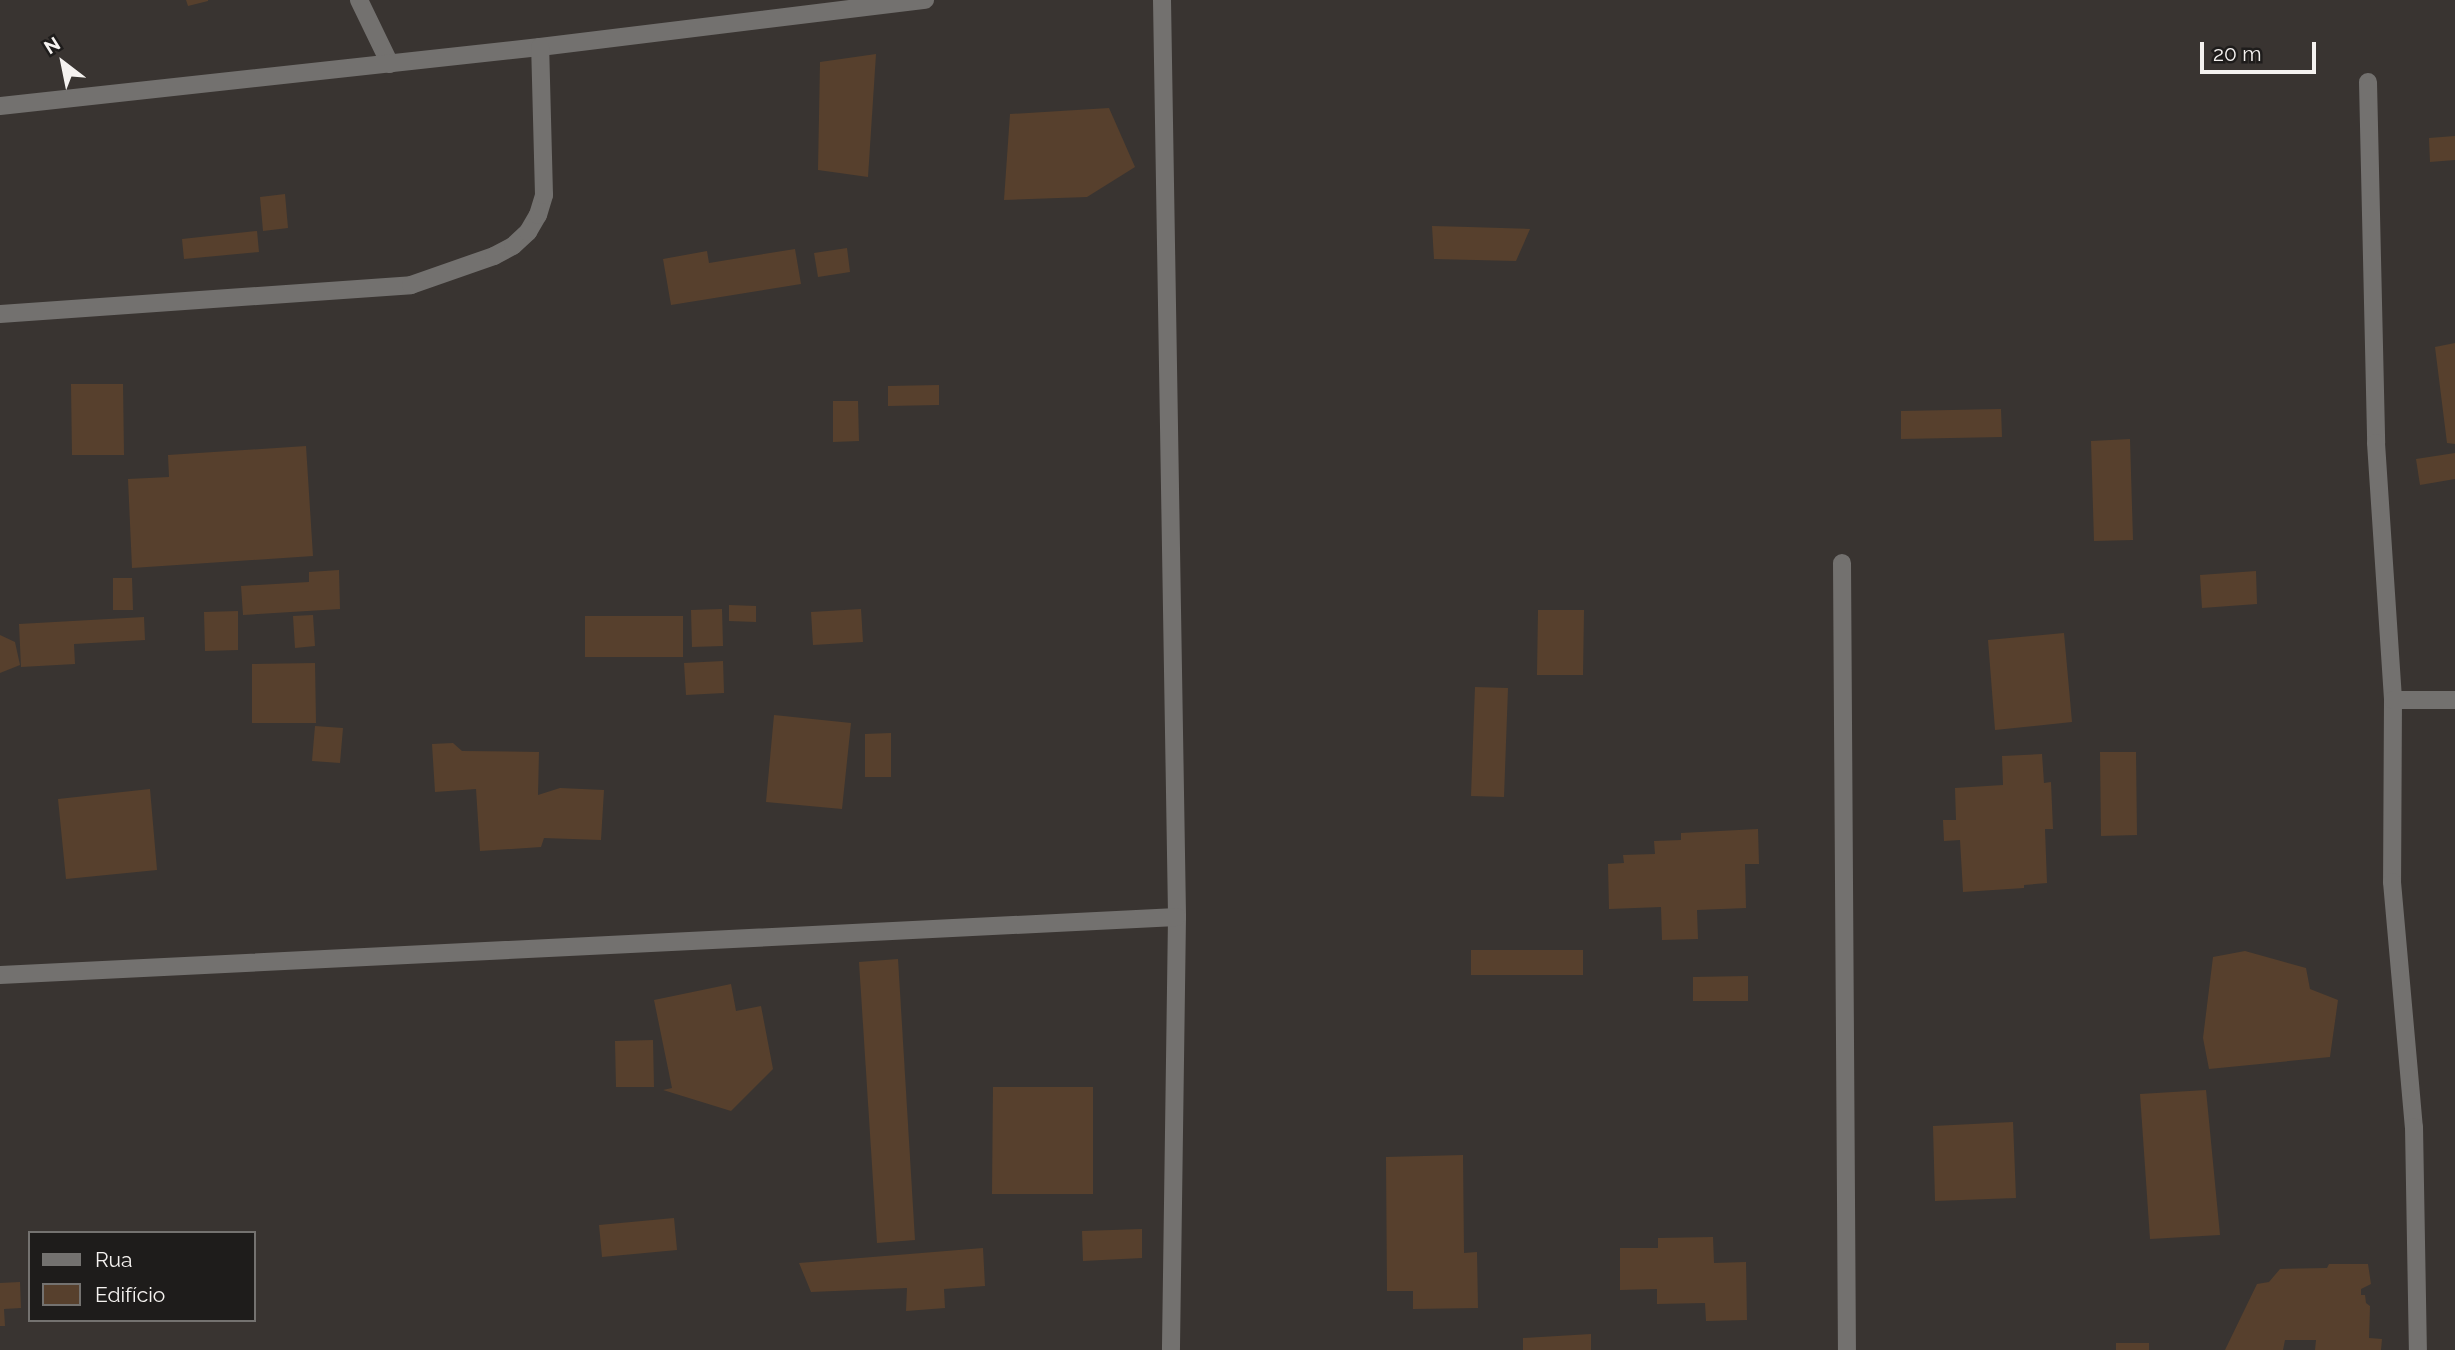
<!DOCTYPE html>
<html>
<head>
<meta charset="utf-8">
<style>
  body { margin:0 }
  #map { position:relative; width:2455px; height:1350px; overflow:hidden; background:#393431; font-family:Raleway,sans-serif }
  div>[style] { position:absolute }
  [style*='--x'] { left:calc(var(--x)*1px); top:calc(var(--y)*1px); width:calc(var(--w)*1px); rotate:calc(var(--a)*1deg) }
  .building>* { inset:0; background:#57402d }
  .minor>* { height:18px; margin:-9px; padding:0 9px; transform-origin:9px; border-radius:9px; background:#73716f }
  span { translate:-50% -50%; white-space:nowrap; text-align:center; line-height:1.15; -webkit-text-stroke:5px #1e1c1b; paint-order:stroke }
  .legend { position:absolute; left:28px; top:1231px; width:228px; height:91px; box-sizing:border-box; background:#1e1c1b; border:2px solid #747270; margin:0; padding:9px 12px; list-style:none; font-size:21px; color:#f5f2f0 }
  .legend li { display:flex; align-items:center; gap:14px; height:35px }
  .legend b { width:35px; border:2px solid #747270 }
  .north { position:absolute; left:28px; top:28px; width:70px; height:70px; -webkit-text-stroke:5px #1e1c1b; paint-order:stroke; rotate:328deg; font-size:19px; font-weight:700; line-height:28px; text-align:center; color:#f5f2f0 }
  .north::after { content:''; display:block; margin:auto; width:24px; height:32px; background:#f5f2f0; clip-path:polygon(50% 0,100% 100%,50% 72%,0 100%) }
  .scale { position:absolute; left:2200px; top:42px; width:116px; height:32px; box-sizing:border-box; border:4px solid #f5f2f0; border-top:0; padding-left:9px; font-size:21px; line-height:24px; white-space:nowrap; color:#f5f2f0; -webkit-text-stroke:5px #1e1c1b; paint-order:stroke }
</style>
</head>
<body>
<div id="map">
  <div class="building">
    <div style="clip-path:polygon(186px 0,208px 0,208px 1px,188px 6px)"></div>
    <div style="clip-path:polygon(876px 54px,868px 177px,818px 170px,820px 62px)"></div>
    <div style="clip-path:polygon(1109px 108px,1135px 167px,1087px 197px,1004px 200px,1010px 114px)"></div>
    <div style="clip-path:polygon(2455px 136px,2455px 160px,2430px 162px,2429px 138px)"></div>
    <div style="clip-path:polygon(285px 194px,288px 228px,263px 231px,260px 197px)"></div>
    <div style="clip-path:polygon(1432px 226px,1469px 227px,1530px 229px,1516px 261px,1434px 259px)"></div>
    <div style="clip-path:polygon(257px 231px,259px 252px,184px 259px,182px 239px)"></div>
    <div style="clip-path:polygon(847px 248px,850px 272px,818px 277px,814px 253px)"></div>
    <div style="clip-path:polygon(795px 249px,801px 284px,671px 305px,663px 259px,707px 251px,709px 263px)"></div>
    <div style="clip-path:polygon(2455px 343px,2455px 444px,2447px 443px,2435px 347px)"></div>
    <div style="clip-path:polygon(71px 384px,123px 384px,124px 455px,72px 455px)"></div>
    <div style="clip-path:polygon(939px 385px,939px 405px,888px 406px,888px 386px)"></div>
    <div style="clip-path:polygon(833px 401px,858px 401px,859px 441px,833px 442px)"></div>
    <div style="clip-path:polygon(2001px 409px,2002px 437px,1901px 439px,1901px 411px)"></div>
    <div style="clip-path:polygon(2130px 439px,2133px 540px,2094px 541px,2091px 441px)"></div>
    <div style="clip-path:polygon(306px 446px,313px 556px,132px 568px,128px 479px,169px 477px,168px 455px)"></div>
    <div style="clip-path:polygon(2455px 453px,2455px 479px,2420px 485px,2416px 459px)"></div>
    <div style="clip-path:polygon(339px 570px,340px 609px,243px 615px,241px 586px,309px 582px,309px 572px)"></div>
    <div style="clip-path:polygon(2256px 571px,2257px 604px,2202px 608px,2200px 575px)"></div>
    <div style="clip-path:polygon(113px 578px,132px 578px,133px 610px,113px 610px)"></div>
    <div style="clip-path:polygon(729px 605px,756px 606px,756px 622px,729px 621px)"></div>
    <div style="clip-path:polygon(722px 609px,723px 646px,692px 647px,691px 610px)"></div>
    <div style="clip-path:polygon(861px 609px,863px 642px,813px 645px,811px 612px)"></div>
    <div style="clip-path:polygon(1538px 610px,1584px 610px,1583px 675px,1537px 675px)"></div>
    <div style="clip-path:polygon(238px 611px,238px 650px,205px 651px,204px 612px)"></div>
    <div style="clip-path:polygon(313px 615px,315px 646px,295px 648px,293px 616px)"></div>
    <div style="clip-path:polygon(585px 616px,683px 616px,683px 657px,585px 657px)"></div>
    <div style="clip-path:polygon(144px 617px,145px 640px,74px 644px,75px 664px,21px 667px,19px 624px)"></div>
    <div style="clip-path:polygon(2064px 633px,2072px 722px,1995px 730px,1988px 640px)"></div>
    <div style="clip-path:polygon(0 635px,15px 642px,20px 665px,0 673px)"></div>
    <div style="clip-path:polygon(723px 661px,724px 693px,686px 695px,684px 663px)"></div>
    <div style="clip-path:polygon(315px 663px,316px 723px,252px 723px,252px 664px)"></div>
    <div style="clip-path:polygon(1475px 687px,1508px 688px,1504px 797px,1471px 796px)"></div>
    <div style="clip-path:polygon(774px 715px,851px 723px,842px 809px,766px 802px)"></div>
    <div style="clip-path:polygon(315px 726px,343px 728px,340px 763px,312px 761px)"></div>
    <div style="clip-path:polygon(891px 733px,891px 777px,865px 777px,865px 734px)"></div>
    <div style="clip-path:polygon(453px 743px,462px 751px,539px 752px,538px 795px,560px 788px,604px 790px,601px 840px,544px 838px,541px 847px,480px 851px,476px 789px,435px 792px,432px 744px)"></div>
    <div style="clip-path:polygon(2100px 752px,2136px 752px,2137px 835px,2101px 836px)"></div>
    <div style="clip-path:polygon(2042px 754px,2044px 783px,2051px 782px,2053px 829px,2045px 829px,2047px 883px,2024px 885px,2024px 888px,1963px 892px,1960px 840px,1944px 841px,1943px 820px,1956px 820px,1955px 788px,2003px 785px,2002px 756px)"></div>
    <div style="clip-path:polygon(150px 789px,157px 870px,66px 879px,58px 799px)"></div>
    <div style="clip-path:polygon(1758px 829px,1759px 864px,1745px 864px,1746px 908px,1697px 910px,1698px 939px,1662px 940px,1661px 907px,1609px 909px,1608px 864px,1624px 863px,1623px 855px,1655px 854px,1654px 841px,1681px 840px,1681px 833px)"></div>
    <div style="clip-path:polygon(1471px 950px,1583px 950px,1583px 975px,1471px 975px)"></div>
    <div style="clip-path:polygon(2245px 951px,2306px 968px,2310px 989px,2338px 1000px,2330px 1057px,2209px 1069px,2203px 1038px,2213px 957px)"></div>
    <div style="clip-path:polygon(898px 959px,915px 1240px,877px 1243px,859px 962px)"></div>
    <div style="clip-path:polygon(1748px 976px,1748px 1001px,1693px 1001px,1693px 977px)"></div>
    <div style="clip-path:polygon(731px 984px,736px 1011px,761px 1006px,773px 1069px,731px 1111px,663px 1090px,672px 1088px,654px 1000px)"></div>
    <div style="clip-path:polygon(653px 1040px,654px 1087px,616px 1087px,615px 1041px)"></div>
    <div style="clip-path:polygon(993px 1087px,1093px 1087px,1093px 1194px,992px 1194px)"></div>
    <div style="clip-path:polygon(2206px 1090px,2220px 1235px,2150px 1239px,2140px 1094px)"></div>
    <div style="clip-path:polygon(2013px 1122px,2016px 1198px,1935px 1201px,1933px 1126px)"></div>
    <div style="clip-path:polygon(1463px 1155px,1464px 1253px,1477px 1252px,1478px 1308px,1413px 1309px,1413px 1291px,1387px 1291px,1386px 1157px)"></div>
    <div style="clip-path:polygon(674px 1218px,677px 1250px,602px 1257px,599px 1225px)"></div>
    <div style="clip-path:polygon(1142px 1229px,1142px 1258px,1083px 1261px,1082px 1231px)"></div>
    <div style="clip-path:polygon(1713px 1237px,1714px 1263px,1746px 1262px,1747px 1320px,1706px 1321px,1705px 1303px,1657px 1304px,1657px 1289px,1620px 1290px,1620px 1248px,1658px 1248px,1658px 1238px)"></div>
    <div style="clip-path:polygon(983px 1248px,985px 1286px,944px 1289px,945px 1308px,906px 1311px,907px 1288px,811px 1292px,799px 1263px)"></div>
    <div style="clip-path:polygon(2329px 1264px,2368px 1264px,2371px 1284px,2361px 1289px,2361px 1295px,2365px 1295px,2366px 1303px,2370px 1306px,2369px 1338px,2382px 1339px,2381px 1350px,2315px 1350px,2316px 1340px,2285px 1340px,2283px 1350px,2225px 1350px,2257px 1284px,2269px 1282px,2280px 1269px,2327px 1268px)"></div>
    <div style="clip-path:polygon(20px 1282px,21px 1308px,4px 1309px,5px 1326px,0 1326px,0 1283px)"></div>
    <div style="clip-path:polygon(1591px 1334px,1591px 1350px,1523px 1350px,1523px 1338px)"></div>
    <div style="clip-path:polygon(2116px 1343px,2149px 1343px,2149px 1350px,2116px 1350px)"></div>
  </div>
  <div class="minor">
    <div style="--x:359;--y:0;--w:71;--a:64.2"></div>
    <div style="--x:1162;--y:0;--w:917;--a:89.06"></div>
    <div style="--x:1177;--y:917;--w:433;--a:90.8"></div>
    <div style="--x:2368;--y:82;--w:361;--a:88.7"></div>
    <div style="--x:2376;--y:443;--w:258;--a:86.2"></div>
    <div style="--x:2393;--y:700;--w:182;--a:90.3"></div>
    <div style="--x:2392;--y:882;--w:246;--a:84.9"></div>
    <div style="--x:2414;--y:1127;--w:223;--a:89"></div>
    <div style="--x:0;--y:106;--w:543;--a:-6.24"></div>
    <div style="--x:540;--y:47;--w:388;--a:-7"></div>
    <div style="--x:0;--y:314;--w:412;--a:-4"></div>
    <div style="--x:411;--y:285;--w:88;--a:-19.3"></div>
    <div style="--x:494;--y:256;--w:21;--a:-28"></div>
    <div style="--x:513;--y:246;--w:21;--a:-43"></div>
    <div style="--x:528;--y:232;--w:20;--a:-60"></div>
    <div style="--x:538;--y:215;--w:21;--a:-73"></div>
    <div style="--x:544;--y:195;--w:148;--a:-91.5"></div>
    <div style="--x:1842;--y:563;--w:787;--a:89.64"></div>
    <div style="--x:2393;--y:700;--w:62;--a:0"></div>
    <div style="--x:0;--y:975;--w:1178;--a:-2.82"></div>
  </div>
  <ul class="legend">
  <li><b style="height:9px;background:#73716f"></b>Rua</li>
  <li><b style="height:19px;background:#57402d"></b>Edifício</li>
  </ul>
  <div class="north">N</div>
  <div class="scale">20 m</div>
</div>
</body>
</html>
